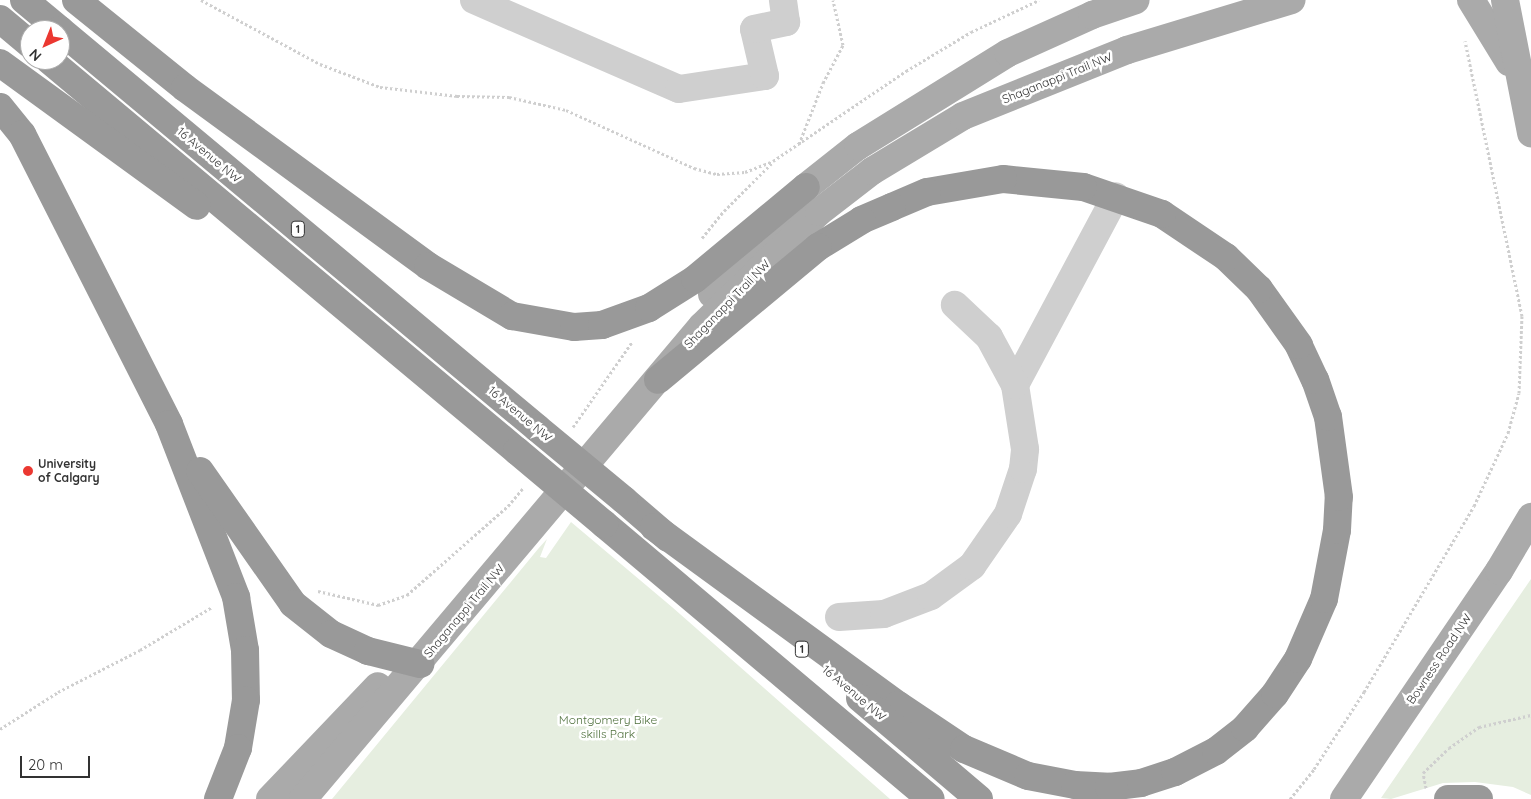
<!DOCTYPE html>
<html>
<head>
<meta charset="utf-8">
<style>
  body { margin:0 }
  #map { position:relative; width:1531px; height:799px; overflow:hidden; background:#fff; font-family:Quicksand,sans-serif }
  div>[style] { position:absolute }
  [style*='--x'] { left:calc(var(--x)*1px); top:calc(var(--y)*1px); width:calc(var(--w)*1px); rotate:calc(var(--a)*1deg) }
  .green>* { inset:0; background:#e6eee0 }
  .path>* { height:3px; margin-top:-1.5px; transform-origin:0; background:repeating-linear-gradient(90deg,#cfcfcf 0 2.5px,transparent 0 5px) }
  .minor>* { height:28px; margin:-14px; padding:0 14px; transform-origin:14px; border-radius:14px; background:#cfcfcf }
  .major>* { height:28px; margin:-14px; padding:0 14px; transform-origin:14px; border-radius:14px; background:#aaa }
  .highway>* { height:28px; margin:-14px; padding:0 14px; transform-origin:14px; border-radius:14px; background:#999 }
  .highway-bridge>* { height:28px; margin:-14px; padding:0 14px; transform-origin:14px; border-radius:14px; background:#999 }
  .dots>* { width:14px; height:14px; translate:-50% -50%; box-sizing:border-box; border:2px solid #fff; border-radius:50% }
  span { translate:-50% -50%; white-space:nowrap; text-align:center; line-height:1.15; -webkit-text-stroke:5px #fff; paint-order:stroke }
  .shield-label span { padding:1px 4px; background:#fff; border:1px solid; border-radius:4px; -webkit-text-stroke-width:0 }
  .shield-label { font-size:11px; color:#323232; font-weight:700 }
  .street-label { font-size:12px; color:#323232 }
  .poi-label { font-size:12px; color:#323232; font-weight:700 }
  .left { translate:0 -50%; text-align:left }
  .park-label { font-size:12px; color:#4f703d }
  .north { position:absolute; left:20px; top:20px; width:50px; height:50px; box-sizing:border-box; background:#fff; border:1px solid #adadad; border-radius:50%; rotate:224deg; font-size:14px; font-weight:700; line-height:20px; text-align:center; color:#323232 }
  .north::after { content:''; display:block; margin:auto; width:18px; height:22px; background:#eb3831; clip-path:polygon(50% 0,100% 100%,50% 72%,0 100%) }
  .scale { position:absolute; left:20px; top:756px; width:70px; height:22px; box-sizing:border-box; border:2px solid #323232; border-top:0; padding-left:6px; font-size:15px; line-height:18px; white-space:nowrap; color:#323232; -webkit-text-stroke:4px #fff; paint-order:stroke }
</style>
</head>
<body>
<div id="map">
  <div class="green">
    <div style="clip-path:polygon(571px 522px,672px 607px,890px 799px,332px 799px,538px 549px,547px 539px,540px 557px,546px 558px)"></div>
    <div style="clip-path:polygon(1531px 579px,1531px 795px,1513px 787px,1475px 782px,1443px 783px,1391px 799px,1381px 798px)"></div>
  </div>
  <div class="path">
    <div style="--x:201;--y:0;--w:135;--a:28.3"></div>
    <div style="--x:320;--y:64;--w:64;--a:21"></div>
    <div style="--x:380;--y:87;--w:78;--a:6.7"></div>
    <div style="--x:457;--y:96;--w:52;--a:1.1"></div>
    <div style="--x:509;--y:97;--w:58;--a:12.8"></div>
    <div style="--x:566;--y:110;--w:141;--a:24.4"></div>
    <div style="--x:694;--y:168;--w:24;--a:15"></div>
    <div style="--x:717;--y:174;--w:28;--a:-4"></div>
    <div style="--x:745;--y:172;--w:30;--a:-21"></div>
    <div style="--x:773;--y:161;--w:161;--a:-34.1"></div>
    <div style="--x:906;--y:71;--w:76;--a:-31"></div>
    <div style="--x:971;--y:32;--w:75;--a:-25.2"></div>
    <div style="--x:799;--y:144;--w:66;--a:-68.5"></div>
    <div style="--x:823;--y:83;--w:43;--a:-62.2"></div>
    <div style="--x:843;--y:45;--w:46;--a:-102.5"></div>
    <div style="--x:702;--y:238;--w:35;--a:-51"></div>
    <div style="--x:724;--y:211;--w:69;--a:-45"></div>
    <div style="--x:573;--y:427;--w:103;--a:-55.2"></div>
    <div style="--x:318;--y:591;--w:62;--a:13.1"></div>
    <div style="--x:378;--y:605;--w:31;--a:-19"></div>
    <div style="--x:407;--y:595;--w:135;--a:-41.4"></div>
    <div style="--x:508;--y:506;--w:23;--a:-50"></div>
    <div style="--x:0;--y:729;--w:69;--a:-32.5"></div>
    <div style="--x:58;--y:692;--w:92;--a:-27.1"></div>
    <div style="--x:140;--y:650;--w:84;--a:-30.8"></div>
    <div style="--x:1426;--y:788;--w:15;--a:-101"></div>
    <div style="--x:1423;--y:773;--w:36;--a:-44"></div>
    <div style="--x:1449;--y:748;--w:37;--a:-35"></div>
    <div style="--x:1479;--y:727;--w:53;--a:-13"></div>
    <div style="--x:1290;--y:799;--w:38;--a:-51"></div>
    <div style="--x:1314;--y:769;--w:92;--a:-57"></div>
    <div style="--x:1364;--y:692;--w:216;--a:-59.4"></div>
    <div style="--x:1474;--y:506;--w:81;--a:-65"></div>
    <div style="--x:1508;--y:433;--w:41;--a:-74.6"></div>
    <div style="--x:1519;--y:393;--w:77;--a:-87.8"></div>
    <div style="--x:1522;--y:316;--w:281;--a:-101.7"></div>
  </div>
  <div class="minor">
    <div style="--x:474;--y:0;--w:223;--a:23.5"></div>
    <div style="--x:679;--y:89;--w:87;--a:-8.6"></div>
    <div style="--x:765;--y:76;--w:48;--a:-103.2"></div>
    <div style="--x:754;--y:29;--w:33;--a:-12"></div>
    <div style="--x:786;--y:22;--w:22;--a:-98"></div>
    <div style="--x:1015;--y:385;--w:214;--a:-61.9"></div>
    <div style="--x:839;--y:617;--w:45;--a:-3.8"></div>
    <div style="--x:884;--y:614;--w:50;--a:-21"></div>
    <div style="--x:931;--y:596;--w:51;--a:-36.2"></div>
    <div style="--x:972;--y:566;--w:63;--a:-55.3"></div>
    <div style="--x:1008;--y:514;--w:47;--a:-71.6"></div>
    <div style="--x:1023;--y:469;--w:20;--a:-84"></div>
    <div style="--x:1025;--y:449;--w:65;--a:-98.9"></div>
    <div style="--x:1015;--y:385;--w:55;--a:-118.4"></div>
    <div style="--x:989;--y:337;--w:47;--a:-136.7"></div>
  </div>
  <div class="major">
    <div style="--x:1471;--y:0;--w:73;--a:58.5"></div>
    <div style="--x:1505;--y:0;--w:136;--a:78.9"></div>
    <div style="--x:712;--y:294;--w:142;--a:-48.7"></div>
    <div style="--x:806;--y:187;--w:66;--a:-38.3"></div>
    <div style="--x:858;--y:146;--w:176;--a:-31.8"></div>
    <div style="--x:1008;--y:53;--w:92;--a:-24.3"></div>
    <div style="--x:1092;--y:15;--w:46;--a:-18.8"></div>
    <div style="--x:270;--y:799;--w:156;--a:-46.3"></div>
    <div style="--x:303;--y:799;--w:619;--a:-49.85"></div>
    <div style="--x:702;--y:326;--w:163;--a:-44.3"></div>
    <div style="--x:819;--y:212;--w:67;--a:-37.7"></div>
    <div style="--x:872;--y:171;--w:106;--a:-31.1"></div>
    <div style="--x:963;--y:116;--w:177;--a:-21.9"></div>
    <div style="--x:1127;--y:50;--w:172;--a:-16.9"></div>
    <div style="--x:1344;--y:799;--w:276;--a:-55.8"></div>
    <div style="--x:1499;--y:571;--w:63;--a:-59.3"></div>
  </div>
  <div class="highway">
    <div style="--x:24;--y:0;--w:47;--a:39.8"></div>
    <div style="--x:76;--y:0;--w:140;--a:38.9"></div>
    <div style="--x:185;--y:88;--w:301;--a:36.2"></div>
    <div style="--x:428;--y:266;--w:98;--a:30.8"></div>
    <div style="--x:512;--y:316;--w:63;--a:10.1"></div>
    <div style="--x:574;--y:327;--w:28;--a:-4"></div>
    <div style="--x:602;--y:325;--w:50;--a:-19.9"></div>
    <div style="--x:649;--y:308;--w:54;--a:-32.2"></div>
    <div style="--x:695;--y:279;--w:144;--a:-39.7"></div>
    <div style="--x:0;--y:19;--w:39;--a:40"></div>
    <div style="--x:60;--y:30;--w:621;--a:39.84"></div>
    <div style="--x:49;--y:60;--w:610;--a:39.88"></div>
    <div style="--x:0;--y:63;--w:243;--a:36"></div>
    <div style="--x:0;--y:107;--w:35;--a:51"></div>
    <div style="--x:22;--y:134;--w:325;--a:63.1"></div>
    <div style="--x:169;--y:424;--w:186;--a:68.8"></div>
    <div style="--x:236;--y:597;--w:54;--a:80.4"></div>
    <div style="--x:245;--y:650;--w:50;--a:88.9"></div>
    <div style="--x:246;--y:700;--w:49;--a:99.5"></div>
    <div style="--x:238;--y:748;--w:55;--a:111.4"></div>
    <div style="--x:200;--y:471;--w:162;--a:55"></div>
    <div style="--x:293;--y:604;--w:48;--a:38.3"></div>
    <div style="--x:331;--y:634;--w:41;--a:24.7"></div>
    <div style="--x:368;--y:651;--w:54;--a:14"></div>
    <div style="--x:624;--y:500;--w:58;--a:40.8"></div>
    <div style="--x:604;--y:524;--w:427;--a:40.1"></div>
    <div style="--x:654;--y:527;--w:302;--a:36.1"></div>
    <div style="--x:898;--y:705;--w:79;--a:33.7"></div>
    <div style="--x:964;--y:749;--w:69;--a:22.9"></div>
    <div style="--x:1028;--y:776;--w:48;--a:10.8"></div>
    <div style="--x:1075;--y:785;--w:34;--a:3"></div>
    <div style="--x:1109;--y:787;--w:32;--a:-7"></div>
    <div style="--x:1141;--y:783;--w:36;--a:-18"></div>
    <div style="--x:1175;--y:772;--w:46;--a:-27.1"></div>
    <div style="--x:1216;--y:751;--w:37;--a:-38"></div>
    <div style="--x:1245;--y:728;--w:45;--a:-48.6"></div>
    <div style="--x:1275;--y:694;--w:42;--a:-56.7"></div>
    <div style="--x:1298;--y:659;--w:65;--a:-66.6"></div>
    <div style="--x:1324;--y:599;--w:70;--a:-79.3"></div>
    <div style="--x:1337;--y:530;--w:33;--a:-87"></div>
    <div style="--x:1339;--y:497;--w:81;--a:-97.8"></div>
    <div style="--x:1328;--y:417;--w:39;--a:-109"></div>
    <div style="--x:1315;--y:380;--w:38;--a:-115"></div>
    <div style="--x:1299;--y:345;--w:69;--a:-125.5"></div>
    <div style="--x:1259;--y:289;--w:46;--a:-135.9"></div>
    <div style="--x:1226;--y:257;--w:77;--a:-146.1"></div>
    <div style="--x:1162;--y:214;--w:83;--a:-161.1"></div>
    <div style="--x:1083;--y:187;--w:80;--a:-174.3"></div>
    <div style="--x:1003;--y:179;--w:77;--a:170.3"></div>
    <div style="--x:927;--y:192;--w:38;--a:157"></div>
    <div style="--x:892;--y:207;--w:33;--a:157"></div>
    <div style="--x:862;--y:220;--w:52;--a:148.5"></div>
    <div style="--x:818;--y:247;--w:208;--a:140.3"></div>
    <div style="--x:860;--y:698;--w:156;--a:40.3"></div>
    <div style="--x:1448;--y:799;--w:31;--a:0"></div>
  </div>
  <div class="highway-bridge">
    <div style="--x:537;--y:428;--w:113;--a:39.6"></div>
    <div style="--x:517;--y:451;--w:114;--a:40"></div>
  </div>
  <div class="dots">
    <div style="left:28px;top:471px;background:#eb3831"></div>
  </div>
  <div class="shield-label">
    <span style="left:298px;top:229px">1</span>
    <span style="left:802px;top:649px">1</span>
  </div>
  <div class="street-label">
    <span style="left:1057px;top:78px;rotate:-22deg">Shaganappi Trail NW</span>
    <span style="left:209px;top:155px;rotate:40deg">16 Avenue NW</span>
    <span style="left:727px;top:304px;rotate:-46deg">Shaganappi Trail NW</span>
    <span style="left:520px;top:414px;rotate:40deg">16 Avenue NW</span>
    <span style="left:464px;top:611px;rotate:-50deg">Shaganappi Trail NW</span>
    <span style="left:1439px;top:659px;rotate:-56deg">Bowness Road NW</span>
    <span style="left:854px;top:693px;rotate:40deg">16 Avenue NW</span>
  </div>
  <div class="poi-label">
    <span class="left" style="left:38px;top:471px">University<br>of Calgary</span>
  </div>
  <div class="park-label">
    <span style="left:608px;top:727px">Montgomery Bike<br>skills Park</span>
  </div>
  <div class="north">N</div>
  <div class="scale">20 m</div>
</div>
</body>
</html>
